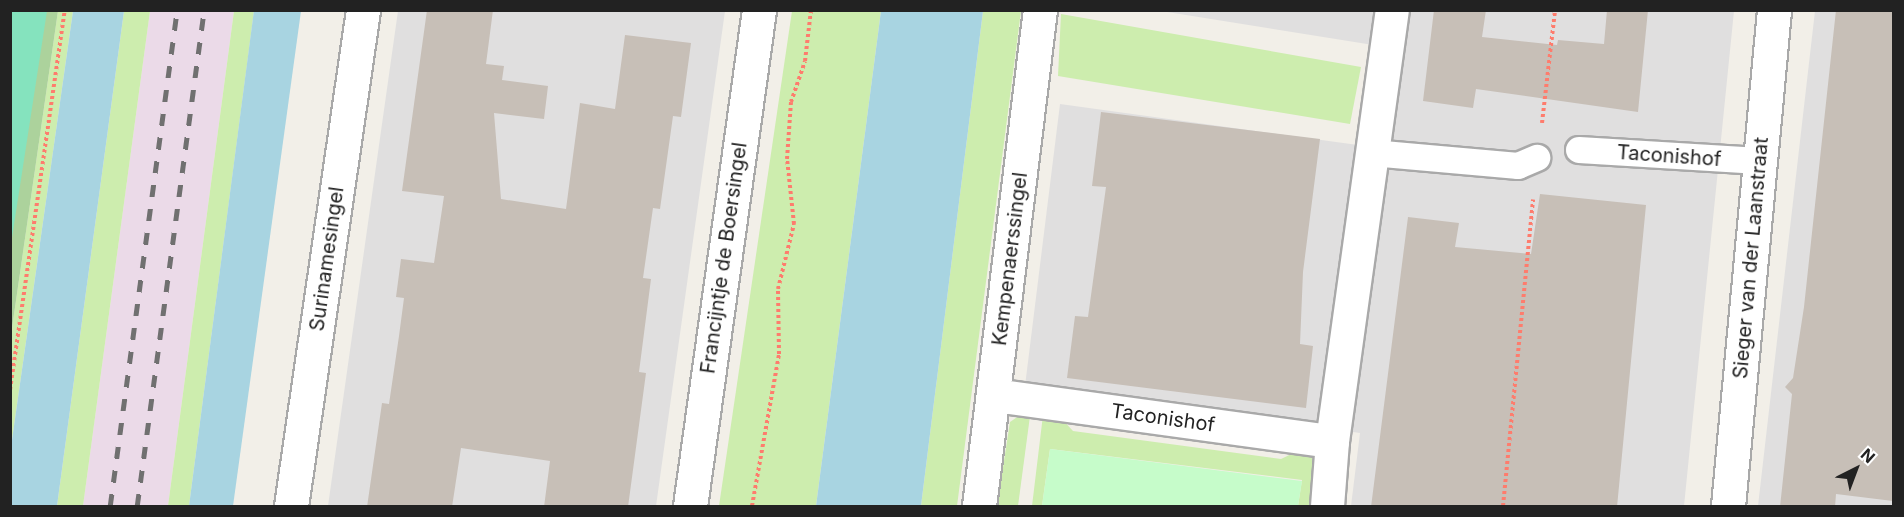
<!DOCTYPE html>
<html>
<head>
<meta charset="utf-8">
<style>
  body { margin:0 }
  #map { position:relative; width:1904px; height:517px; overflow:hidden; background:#f2efe8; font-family:Inter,sans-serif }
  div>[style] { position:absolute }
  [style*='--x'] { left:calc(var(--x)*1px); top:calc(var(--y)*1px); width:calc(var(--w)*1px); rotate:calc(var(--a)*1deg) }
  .residential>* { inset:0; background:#e0dfdf }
  .industrial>* { inset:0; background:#ebdae8 }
  .grass>* { inset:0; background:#cdedae }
  .forest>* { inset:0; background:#acd29c }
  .park>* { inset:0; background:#c6fcca }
  .pitch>* { inset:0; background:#85e3be }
  .water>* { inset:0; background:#a8d4e1 }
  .building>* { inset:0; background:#c7bfb7 }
  .path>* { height:4px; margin-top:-2px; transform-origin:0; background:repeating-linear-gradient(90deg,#fe7c6d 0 3px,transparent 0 6px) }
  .roads { filter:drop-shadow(2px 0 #a9a9a9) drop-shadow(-2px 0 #a9a9a9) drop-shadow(0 2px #a9a9a9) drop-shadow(0 -2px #a9a9a9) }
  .lane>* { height:26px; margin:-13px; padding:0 13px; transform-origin:13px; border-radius:13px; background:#fff }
  .street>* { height:33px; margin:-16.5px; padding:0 16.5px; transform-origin:16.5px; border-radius:16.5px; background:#fff }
  .rail>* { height:4.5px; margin-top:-2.25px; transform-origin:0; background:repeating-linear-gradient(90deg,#707070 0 12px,transparent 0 24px) }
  span { translate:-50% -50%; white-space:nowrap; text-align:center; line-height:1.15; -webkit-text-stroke:4.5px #fff; paint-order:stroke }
  .street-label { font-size:20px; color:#222 }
  .frame { position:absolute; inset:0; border:12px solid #222; pointer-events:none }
  .north { position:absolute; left:1826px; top:439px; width:60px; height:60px; -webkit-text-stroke:4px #fff; paint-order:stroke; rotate:42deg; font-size:16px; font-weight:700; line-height:24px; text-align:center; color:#222 }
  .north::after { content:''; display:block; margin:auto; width:21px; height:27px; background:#222; clip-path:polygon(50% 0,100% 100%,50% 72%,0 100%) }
</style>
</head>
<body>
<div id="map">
  <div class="residential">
    <div style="clip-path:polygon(398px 11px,725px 11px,656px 506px,328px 506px)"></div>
    <div style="clip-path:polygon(1161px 11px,1734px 11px,1684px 506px,1351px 506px,1360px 433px,1025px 386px,1060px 104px,1380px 148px,1392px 48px)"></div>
    <div style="clip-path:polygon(1815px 11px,1893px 11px,1893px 506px,1758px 506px)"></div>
  </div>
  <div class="industrial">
    <div style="clip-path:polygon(150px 11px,234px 11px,168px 506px,83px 506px)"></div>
  </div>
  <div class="grass">
    <div style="clip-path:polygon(58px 11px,73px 11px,11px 447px,11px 335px)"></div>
    <div style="clip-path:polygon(124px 11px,150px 11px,83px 506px,57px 506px)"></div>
    <div style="clip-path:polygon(234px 11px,254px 11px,189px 506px,168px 506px)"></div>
    <div style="clip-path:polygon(792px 11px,881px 11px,816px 506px,719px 506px)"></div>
    <div style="clip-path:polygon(983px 11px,1021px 11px,957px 506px,921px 506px)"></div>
    <div style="clip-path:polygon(1061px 14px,1361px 67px,1350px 124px,1058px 76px)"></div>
    <div style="clip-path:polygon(1020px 415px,1030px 416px,1018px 506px,997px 506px,1010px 422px)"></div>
    <div style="clip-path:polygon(1043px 415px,1060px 417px,1073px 431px,1281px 459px,1302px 449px,1312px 452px,1315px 506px,1298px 506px,1302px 480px,1050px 449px,1042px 506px,1032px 506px)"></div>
  </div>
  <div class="forest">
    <div style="clip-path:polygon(11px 11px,58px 11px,11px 335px)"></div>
  </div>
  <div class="park">
    <div style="clip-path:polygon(1050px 449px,1302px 481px,1298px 506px,1042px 506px)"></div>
  </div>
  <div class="pitch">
    <div style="clip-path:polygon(11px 10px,47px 11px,11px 244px,10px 11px)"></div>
  </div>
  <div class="water">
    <div style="clip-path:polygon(254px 10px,301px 11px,233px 506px,189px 506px)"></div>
    <div style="clip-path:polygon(73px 11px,124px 11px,57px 506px,11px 506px,11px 447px)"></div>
    <div style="clip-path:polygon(881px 11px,983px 11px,921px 506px,816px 506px)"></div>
  </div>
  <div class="building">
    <div style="clip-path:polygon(427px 10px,493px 10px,486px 64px,504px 66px,502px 80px,548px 86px,544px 119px,494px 113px,501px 199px,566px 209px,580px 103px,615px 109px,625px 35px,691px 43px,681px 117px,673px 116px,660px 209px,653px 208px,643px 278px,651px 279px,639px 372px,646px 373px,628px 507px,544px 507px,550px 461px,461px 448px,452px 507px,367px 507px,382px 403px,389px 404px,399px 336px,404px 298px,396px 297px,401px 259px,434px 263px,444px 196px,402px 191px)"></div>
    <div style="clip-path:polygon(1434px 10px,1486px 10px,1482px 37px,1557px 45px,1558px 40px,1604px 44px,1607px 10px,1648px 10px,1638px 112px,1476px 89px,1473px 108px,1423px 101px)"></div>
    <div style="clip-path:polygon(1836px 10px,1893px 10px,1893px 501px,1836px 494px,1835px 507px,1780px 507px,1792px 394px,1785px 387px,1793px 378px,1804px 307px)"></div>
    <div style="clip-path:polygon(1101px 112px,1320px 139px,1303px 272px,1300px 344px,1313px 346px,1306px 408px,1067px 378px,1075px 316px,1088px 317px,1106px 187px,1092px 186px)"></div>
    <div style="clip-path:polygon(1540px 194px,1646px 205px,1617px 507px,1371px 507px,1408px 217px,1459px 223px,1455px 247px,1531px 254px)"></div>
  </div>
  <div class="path">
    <div style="--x:1542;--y:123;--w:114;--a:-83.4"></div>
    <div style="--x:10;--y:390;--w:384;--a:-81.8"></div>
    <div style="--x:752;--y:506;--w:154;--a:-79.9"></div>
    <div style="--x:779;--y:354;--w:65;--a:-90.9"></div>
    <div style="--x:778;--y:289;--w:67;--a:-76.2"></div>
    <div style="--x:794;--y:224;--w:65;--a:-96.1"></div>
    <div style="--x:787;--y:159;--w:57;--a:-86"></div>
    <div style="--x:791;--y:102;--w:43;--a:-71.1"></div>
    <div style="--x:805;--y:61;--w:51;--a:-83.3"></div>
    <div style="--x:1503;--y:506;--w:308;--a:-84.4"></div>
  </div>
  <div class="roads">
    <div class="lane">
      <div style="--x:1579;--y:150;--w:181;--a:3.5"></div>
      <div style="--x:1372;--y:153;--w:147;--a:5.1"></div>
      <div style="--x:1518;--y:166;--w:21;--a:-23"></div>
    </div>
    <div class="street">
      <div style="--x:994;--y:395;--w:341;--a:7.8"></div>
      <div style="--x:291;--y:506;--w:501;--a:-81.74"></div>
      <div style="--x:690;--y:506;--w:501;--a:-82.08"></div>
      <div style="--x:979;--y:506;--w:500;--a:-83"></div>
      <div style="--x:1327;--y:506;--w:65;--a:-85.6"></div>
      <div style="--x:1332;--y:441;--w:435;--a:-82.1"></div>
      <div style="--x:1728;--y:506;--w:498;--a:-84.7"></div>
    </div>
  </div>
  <div class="rail">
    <div style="--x:110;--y:506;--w:501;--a:-82.31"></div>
    <div style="--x:137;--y:506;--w:501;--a:-82.31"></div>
  </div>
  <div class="street-label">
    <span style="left:1669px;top:156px;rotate:4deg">Taconishof</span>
    <span style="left:724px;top:258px;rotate:-82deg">Francijntje de Boersingel</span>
    <span style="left:1751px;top:258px;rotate:-85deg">Sieger van der Laanstraat</span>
    <span style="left:327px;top:259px;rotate:-82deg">Surinamesingel</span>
    <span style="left:1010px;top:259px;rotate:-83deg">Kempenaerssingel</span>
    <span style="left:1163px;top:418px;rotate:8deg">Taconishof</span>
  </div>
  <div class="frame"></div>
  <div class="north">N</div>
</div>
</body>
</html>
